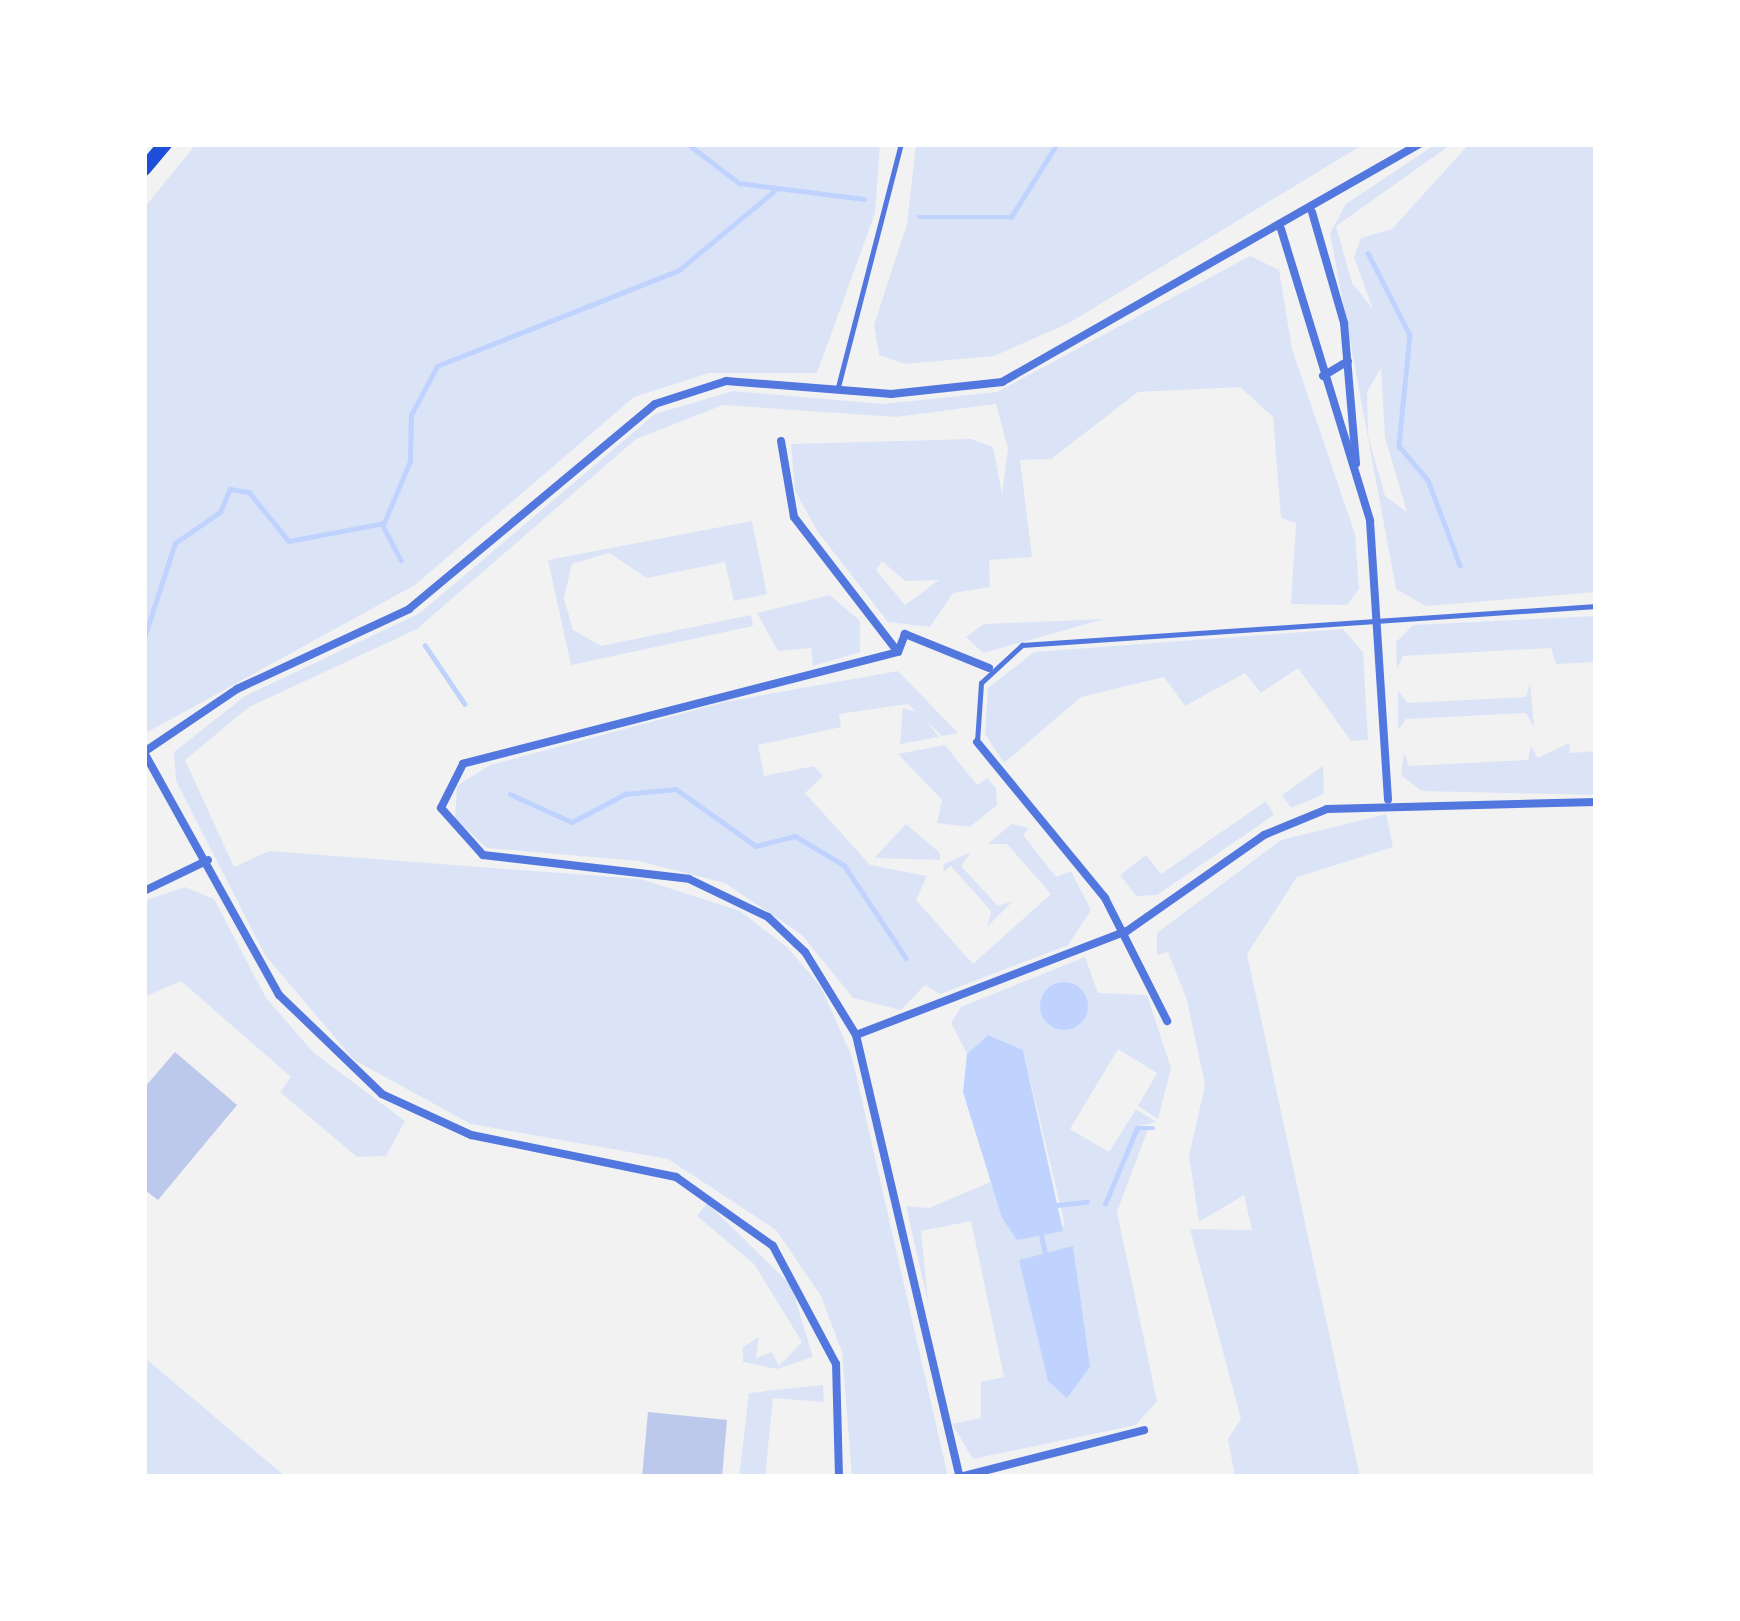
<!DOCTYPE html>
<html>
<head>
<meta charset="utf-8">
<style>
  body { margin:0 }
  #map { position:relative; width:1740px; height:1621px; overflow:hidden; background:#f2f2f2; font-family:"Golos Text",sans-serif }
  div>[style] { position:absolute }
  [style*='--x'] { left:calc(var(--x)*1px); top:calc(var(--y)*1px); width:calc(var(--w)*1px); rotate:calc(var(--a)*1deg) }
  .green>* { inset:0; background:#dbe4f7 }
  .water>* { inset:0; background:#bfd3fe }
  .round { border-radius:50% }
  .stream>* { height:4.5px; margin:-2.25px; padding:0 2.25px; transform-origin:2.25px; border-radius:2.25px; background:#bfd3fe }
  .building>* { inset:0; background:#bdc9ec }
  .service>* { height:4.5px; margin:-2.25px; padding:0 2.25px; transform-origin:2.25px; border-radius:2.25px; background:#5277de }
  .minor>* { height:8px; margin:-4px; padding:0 4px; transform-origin:4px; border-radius:4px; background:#5277de }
  .trunk>* { height:14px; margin:-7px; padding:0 7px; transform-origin:7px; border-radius:7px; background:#1d4ed8 }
  span { translate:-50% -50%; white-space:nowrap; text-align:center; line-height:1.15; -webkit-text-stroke:9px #fff; paint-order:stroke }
  .frame { position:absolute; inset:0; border:147px solid #fff; pointer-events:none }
</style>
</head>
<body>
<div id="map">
  <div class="green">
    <div style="clip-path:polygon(196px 144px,880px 144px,875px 213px,817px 373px,709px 373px,634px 397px,415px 585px,144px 734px,144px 208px)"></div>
    <div style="clip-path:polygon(916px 144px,1364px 144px,1069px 323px,994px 356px,905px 364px,879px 355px,874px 325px,907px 224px)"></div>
    <div style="clip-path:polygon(evenodd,1436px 144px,1452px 144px,1336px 226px,1352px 283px,1373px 309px,1354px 257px,1361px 238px,1392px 229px,1469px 144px,1596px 144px,1596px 592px,1426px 606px,1396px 589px,1330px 233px,1346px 204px,1436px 144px,1381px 368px,1385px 437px,1407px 512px,1385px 496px,1368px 436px,1367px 392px,1381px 368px)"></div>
    <div style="clip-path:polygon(evenodd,1250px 256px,1279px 270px,1292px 349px,1355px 534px,1359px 589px,1347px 605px,1291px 604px,1296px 523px,1281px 518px,1273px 417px,1240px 387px,1138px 392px,1051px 459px,1020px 460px,1032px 557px,989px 560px,990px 587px,953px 593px,930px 627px,888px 622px,818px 532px,795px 491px,791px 444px,971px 439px,993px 447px,1002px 494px,1008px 449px,996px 404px,896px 417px,723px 405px,636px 439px,417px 629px,249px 707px,185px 760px,234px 867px,269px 851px,641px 879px,740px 911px,788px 948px,821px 987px,852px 1057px,948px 1477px,852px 1477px,842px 1352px,821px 1296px,776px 1230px,668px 1159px,471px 1124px,354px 1060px,265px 955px,176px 781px,174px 752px,245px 696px,420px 613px,655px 414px,733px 391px,883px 404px,997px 392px,1250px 256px,882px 561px,905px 581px,939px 580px,905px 605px,876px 570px,882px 561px)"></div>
    <div style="clip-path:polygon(752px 521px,767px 594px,734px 601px,725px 562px,647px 578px,609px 553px,572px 564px,564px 598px,573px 630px,601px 646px,751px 615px,753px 626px,571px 665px,548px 560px)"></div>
    <div style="clip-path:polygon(830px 595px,860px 621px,860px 652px,813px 666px,811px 648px,778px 651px,757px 613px)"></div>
    <div style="clip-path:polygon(1596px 616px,1596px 662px,1556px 664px,1551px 648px,1403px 656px,1397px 669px,1396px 642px,1413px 625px)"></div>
    <div style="clip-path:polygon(1104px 619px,983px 653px,966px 637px,984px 624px)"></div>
    <div style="clip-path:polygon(1343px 629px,1363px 652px,1368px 740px,1351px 741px,1298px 668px,1261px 693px,1245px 673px,1185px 706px,1164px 677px,1081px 697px,1004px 763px,985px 734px,988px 688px,1034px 652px)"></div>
    <div style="clip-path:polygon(898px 671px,958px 733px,942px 736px,908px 704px,839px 714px,841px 727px,758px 745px,764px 776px,814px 766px,823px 776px,805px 793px,870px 865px,927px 876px,916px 900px,973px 964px,1051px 894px,1007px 844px,988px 844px,1011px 824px,1029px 828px,1023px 835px,1056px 877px,1071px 871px,1091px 910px,1068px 945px,940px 994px,925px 985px,901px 1010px,853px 998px,802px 935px,725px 883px,638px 861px,487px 848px,455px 819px,457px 786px,490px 765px,725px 702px)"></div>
    <div style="clip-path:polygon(1530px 683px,1534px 727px,1526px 713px,1406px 719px,1398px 730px,1398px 690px,1407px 703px,1526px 697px)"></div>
    <div style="clip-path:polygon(903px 708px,920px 713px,939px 737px,900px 744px)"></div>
    <div style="clip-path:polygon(1569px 743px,1570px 753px,1596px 751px,1596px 795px,1421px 791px,1401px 775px,1404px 753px,1409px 766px,1528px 760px,1531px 746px,1538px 758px)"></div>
    <div style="clip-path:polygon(945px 745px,977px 785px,987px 778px,996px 788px,997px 805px,970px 827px,937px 823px,942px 800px,898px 754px)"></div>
    <div style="clip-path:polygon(1323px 766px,1324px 794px,1291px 808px,1282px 795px)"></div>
    <div style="clip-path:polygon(1266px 801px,1274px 815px,1157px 895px,1136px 896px,1120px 875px,1146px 855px,1161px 874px)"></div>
    <div style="clip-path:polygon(1386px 814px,1393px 847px,1297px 877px,1247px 954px,1360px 1477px,1235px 1477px,1228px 1439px,1241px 1419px,1190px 1229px,1252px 1230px,1244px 1195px,1199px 1222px,1189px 1156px,1205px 1085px,1187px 1000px,1168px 952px,1157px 955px,1157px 933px,1281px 840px)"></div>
    <div style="clip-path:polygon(906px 824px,940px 853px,940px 860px,874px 858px)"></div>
    <div style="clip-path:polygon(971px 852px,961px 866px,998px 906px,1013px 901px,987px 927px,991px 911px,951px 866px,943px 872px,944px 864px)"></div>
    <div style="clip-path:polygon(185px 887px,214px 899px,266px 998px,314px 1053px,405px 1121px,386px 1156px,357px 1157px,280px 1092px,291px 1077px,181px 981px,144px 997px,144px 901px)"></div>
    <div style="clip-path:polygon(1085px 957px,1098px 993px,1147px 995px,1171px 1068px,1158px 1119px,1138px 1106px,1157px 1073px,1118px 1049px,1070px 1129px,1109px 1152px,1136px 1109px,1156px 1122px,1136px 1127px,1103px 1203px,1137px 1129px,1148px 1129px,1117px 1212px,1157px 1401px,1136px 1425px,973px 1459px,952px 1424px,981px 1418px,981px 1382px,1004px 1377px,971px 1221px,921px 1231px,928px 1302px,906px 1206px,929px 1208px,993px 1181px,1017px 1240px,1065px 1225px,1023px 1050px,988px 1035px,967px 1054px,951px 1023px,961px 1007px)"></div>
    <div style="clip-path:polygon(707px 1203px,791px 1285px,813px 1357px,777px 1369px,743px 1362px,743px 1347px,759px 1337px,756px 1358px,772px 1352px,779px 1366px,802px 1342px,754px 1264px,697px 1216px)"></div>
    <div style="clip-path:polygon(144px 1357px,286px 1477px,144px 1477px)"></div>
    <div style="clip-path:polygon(823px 1385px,824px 1402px,773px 1398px,765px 1477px,739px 1477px,749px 1393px)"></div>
  </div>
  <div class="water">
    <div class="round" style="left:1040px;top:982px;width:48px;height:48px"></div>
    <div style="clip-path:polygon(988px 1035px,1023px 1050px,1063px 1231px,1017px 1240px,1002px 1218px,963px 1092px,967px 1054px)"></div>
    <div style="clip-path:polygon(1073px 1246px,1090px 1367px,1067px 1398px,1048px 1381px,1019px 1260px)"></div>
  </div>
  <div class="stream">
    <div style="--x:688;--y:144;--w:64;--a:37.4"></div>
    <div style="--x:739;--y:183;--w:126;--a:7.3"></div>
    <div style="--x:919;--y:217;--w:92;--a:0"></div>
    <div style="--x:1011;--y:217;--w:86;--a:-57.8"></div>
    <div style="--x:1368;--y:253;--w:92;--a:62.9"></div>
    <div style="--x:1410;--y:335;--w:112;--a:95.7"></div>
    <div style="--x:1399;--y:446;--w:45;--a:49.5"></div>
    <div style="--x:1428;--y:480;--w:91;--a:69.4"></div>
    <div style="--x:382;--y:524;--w:41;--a:62.2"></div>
    <div style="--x:144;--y:638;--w:100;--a:-71.9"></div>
    <div style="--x:175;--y:543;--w:55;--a:-34.6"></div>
    <div style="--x:220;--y:512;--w:25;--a:-67"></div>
    <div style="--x:230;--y:489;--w:19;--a:9"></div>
    <div style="--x:249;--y:492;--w:63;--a:50.8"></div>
    <div style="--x:289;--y:541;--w:97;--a:-10.7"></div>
    <div style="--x:384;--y:523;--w:67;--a:-67.2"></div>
    <div style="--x:410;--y:461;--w:46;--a:-88.8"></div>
    <div style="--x:411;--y:415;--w:55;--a:-62"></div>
    <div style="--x:437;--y:366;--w:260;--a:-21.6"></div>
    <div style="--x:679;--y:270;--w:124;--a:-39.7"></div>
    <div style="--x:425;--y:645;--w:71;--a:55.9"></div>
    <div style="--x:510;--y:794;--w:68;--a:24.3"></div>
    <div style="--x:572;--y:822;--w:60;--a:-27.8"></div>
    <div style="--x:625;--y:794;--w:51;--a:-5.6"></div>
    <div style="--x:676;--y:789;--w:98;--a:35.5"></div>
    <div style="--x:756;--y:846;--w:40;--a:-14.4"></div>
    <div style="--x:795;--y:836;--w:57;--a:30.6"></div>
    <div style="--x:844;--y:865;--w:112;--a:56.3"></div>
    <div style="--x:1105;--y:1204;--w:82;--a:-67.2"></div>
    <div style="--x:1137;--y:1128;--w:16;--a:0"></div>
    <div style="--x:1057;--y:1205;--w:30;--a:-6"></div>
    <div style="--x:1041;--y:1233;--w:25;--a:78"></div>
  </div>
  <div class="building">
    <div style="clip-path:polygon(175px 1052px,237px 1105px,158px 1200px,145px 1190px,144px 1088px)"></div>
    <div style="clip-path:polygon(648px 1412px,727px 1420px,722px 1477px,642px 1477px)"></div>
  </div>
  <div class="service">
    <div style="--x:838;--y:387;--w:251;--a:-75.5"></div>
    <div style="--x:977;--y:742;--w:59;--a:-86.1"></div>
    <div style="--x:981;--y:683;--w:56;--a:-42.8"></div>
    <div style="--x:1022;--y:645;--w:575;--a:-3.89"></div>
  </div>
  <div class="minor">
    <div style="--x:1312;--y:212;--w:116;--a:73.9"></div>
    <div style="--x:1344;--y:323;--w:141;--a:85.1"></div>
    <div style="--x:1281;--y:229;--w:305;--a:73"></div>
    <div style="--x:1370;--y:521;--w:279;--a:86.3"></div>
    <div style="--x:1323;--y:376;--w:29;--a:-31"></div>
    <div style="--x:781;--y:441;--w:77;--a:80.3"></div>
    <div style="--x:794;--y:517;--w:170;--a:52.4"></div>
    <div style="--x:989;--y:668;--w:91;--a:-158"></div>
    <div style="--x:905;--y:634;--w:19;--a:111"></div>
    <div style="--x:898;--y:652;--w:449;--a:165.6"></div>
    <div style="--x:463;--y:764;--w:49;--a:116.6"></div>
    <div style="--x:441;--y:808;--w:63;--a:48.2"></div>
    <div style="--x:483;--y:855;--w:207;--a:6.6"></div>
    <div style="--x:689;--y:879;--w:88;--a:25.7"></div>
    <div style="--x:768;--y:917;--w:51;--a:43.4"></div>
    <div style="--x:805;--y:952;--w:97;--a:58.4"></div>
    <div style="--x:856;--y:1035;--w:454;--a:76.8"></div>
    <div style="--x:960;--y:1477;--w:190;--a:-14.3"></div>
    <div style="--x:977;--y:742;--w:202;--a:50.6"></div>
    <div style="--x:1105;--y:898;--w:138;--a:63.2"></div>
    <div style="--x:144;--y:891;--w:71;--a:-25.8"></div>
    <div style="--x:856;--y:1035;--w:290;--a:-21"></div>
    <div style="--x:1127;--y:931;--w:167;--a:-35"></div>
    <div style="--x:1264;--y:835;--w:68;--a:-22.4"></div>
    <div style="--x:1327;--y:809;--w:269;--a:-1.5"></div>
    <div style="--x:839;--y:1477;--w:113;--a:-91.5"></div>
    <div style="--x:836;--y:1364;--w:134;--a:-118.1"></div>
    <div style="--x:773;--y:1246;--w:119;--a:-144.6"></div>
    <div style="--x:676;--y:1177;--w:209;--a:-168.4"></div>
    <div style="--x:471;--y:1135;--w:98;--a:-155.3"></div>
    <div style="--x:382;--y:1094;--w:143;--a:-136.1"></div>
    <div style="--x:279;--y:995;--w:278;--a:-119.1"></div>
    <div style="--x:144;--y:752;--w:112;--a:-34.1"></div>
    <div style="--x:237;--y:689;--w:190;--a:-24.9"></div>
    <div style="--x:409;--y:609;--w:320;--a:-39.8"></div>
    <div style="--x:655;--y:404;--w:75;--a:-17.9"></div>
    <div style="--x:726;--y:381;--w:166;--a:4.5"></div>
    <div style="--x:891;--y:394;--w:112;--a:-6.2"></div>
    <div style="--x:1002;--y:382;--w:481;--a:-29.7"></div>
  </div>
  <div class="trunk">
    <div style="--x:144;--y:169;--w:33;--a:-50"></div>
  </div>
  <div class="frame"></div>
</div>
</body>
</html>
